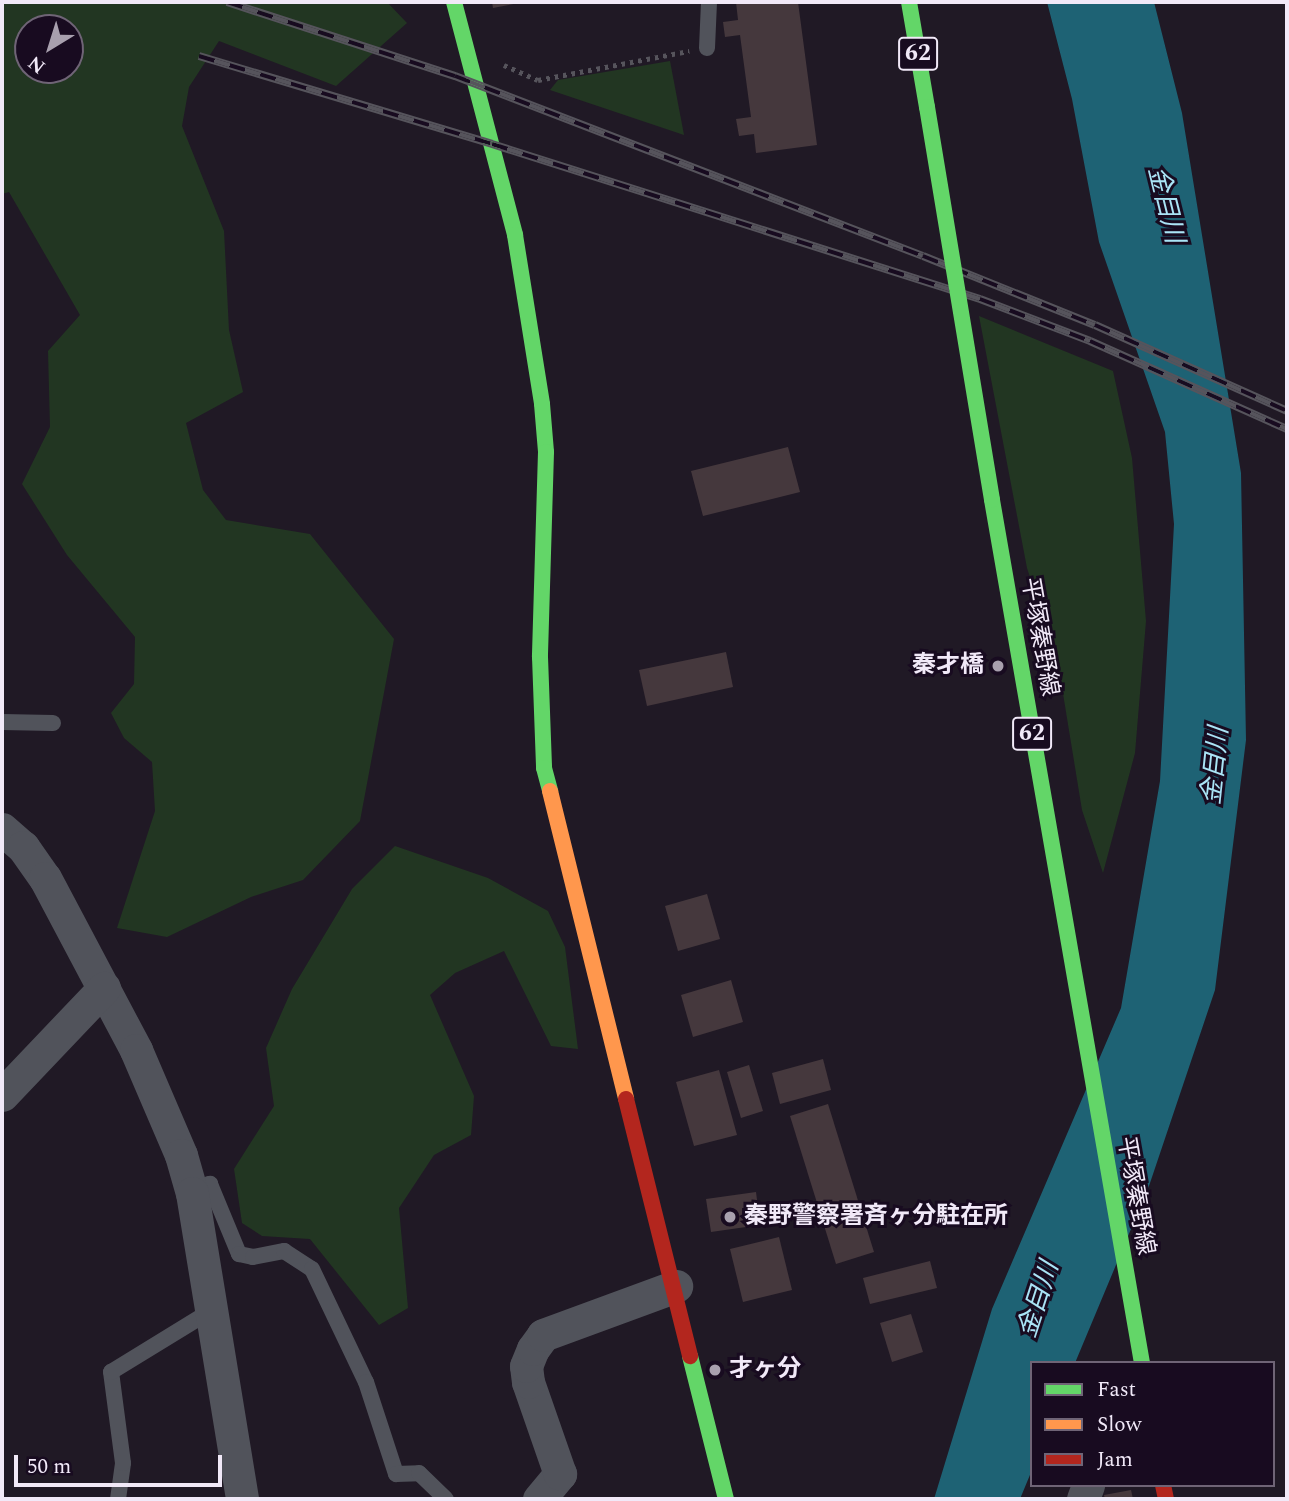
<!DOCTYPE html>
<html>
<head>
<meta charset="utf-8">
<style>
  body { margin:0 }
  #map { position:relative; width:1289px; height:1501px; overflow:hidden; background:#201925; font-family:Spectral,"Noto Sans JP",serif }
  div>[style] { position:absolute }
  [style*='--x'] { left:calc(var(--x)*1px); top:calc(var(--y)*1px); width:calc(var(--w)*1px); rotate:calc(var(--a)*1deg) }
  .green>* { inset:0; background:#223622 }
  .water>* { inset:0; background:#1e6274 }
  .building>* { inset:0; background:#45383d }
  .path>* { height:4.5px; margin-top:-2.25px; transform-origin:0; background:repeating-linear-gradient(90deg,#56545c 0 3.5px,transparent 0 8.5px) }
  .lane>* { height:16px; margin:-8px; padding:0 8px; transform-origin:8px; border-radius:8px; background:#51535b }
  .street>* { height:33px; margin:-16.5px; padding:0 16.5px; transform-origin:16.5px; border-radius:16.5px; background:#51535b }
  .fast>* { height:16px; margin:-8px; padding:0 8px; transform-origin:8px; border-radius:8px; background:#63d668 }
  .slow>* { height:16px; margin:-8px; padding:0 8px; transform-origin:8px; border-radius:8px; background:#ff974d }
  .jam>* { height:16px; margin:-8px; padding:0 8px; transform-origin:8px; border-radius:8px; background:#b3261e }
  .rail>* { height:8px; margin-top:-4px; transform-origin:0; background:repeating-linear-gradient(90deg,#180b20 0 16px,#56545c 0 32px); box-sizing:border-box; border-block:2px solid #56545c }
  .fast-bridge>* { height:16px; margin:-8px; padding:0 8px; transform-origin:8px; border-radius:8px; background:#63d668 }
  .dots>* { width:19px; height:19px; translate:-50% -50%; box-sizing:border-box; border:4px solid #180b20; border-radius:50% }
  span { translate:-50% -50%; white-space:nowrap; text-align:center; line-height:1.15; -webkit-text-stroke:6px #180b20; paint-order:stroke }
  .shield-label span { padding:2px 5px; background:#180b20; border:2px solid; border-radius:5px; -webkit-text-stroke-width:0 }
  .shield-label { font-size:23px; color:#f1e9f8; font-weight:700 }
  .street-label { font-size:24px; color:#f1e9f8 }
  .poi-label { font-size:24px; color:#f1e9f8; font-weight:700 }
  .right { translate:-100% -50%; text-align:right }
  .left { translate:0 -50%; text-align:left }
  .water-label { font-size:26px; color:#aae4f6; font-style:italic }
  .frame { position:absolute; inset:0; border:4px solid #f1e9f8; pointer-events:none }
  .legend { position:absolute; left:1030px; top:1361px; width:245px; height:126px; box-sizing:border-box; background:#180b20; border:2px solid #6f6476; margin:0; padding:9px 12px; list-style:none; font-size:21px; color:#f1e9f8 }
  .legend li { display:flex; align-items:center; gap:14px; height:35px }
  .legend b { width:35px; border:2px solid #6f6476 }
  .north { position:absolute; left:14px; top:14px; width:70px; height:70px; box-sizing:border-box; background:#180b20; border:2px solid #6f6476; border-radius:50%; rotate:218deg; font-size:19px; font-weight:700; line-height:28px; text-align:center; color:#f1e9f8 }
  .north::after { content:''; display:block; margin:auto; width:24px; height:32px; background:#a8a0ae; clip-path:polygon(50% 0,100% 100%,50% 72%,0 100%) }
  .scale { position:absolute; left:14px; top:1455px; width:208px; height:32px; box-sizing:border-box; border:4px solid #f1e9f8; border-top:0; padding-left:9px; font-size:21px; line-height:24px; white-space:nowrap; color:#f1e9f8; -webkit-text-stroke:5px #180b20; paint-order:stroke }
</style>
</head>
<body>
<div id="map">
  <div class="green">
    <div style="clip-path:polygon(evenodd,2px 2px,387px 2px,407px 23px,336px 86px,219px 41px,189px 87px,182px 126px,224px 231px,229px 330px,243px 392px,186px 423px,203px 490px,226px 520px,310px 534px,394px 639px,360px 821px,303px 880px,251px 897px,167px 937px,117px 928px,155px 811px,152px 762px,124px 738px,111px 713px,134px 684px,135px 637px,67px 555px,22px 484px,50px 427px,48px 351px,80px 315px,9px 192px,2px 194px,2px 2px,28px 28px,70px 28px,70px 70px,28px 70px,28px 28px)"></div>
    <div style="clip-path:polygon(670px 61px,684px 135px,550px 90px,558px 80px)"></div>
    <div style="clip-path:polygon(979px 316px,1113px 371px,1132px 458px,1146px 621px,1135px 753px,1103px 873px,1082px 810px,1058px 663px,1027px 568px)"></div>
    <div style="clip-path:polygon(395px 846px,488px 878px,548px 911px,565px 947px,578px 1049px,551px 1046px,504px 951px,455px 973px,430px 995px,474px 1096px,471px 1135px,434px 1155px,399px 1208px,408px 1308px,379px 1325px,310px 1239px,262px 1236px,242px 1223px,234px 1169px,274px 1106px,266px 1048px,292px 989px,352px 889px)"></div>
  </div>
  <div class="water">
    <div style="clip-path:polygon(1047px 2px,1154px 2px,1182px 113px,1241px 473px,1246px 740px,1215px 990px,1149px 1186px,1075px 1363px,1032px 1363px,1032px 1470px,1020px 1499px,934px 1499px,992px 1309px,1121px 1008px,1160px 781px,1174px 524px,1165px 432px,1099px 242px,1072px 99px)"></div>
  </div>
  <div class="building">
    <div style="clip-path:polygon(492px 2px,519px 2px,519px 3px,493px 8px)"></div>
    <div style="clip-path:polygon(736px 2px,798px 2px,817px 145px,756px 153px,754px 134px,739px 136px,736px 119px,751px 117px,740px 35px,725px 37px,723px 22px,738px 20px)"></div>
    <div style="clip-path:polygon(788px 447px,800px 492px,703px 516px,691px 471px)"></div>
    <div style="clip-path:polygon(726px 652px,733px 687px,647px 706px,639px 670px)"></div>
    <div style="clip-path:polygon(707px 894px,720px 939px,678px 951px,665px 906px)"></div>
    <div style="clip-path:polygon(731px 980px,743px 1022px,693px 1037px,681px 995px)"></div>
    <div style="clip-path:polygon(823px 1059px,831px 1090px,780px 1104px,772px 1073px)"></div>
    <div style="clip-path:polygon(749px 1065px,763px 1111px,741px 1118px,727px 1072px)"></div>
    <div style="clip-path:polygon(719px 1070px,737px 1135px,694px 1146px,676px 1082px)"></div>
    <div style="clip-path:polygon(828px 1104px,874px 1252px,836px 1264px,790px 1116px)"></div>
    <div style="clip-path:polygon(756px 1192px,760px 1225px,711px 1232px,706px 1199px)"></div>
    <div style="clip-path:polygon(779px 1237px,792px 1290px,743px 1302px,730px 1249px)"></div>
    <div style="clip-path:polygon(930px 1261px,937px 1288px,870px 1304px,863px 1278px)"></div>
    <div style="clip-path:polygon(911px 1314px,923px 1352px,892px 1362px,880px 1323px)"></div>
    <div style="clip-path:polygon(1131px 1490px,1133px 1499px,1105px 1499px,1104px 1495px)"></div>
  </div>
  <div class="path">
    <div style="--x:504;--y:65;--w:37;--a:24"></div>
    <div style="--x:538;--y:80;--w:154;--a:-10.9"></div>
  </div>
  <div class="lane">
    <div style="--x:707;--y:48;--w:46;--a:-87.5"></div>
    <div style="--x:2;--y:722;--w:51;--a:1.1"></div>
    <div style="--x:192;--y:1189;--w:19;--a:-16"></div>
    <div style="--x:210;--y:1184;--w:76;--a:67.5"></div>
    <div style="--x:239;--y:1254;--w:14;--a:12"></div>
    <div style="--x:253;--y:1257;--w:32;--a:-11"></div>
    <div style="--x:284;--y:1251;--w:33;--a:33"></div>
    <div style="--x:312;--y:1269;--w:125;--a:64.5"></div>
    <div style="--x:366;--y:1382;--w:97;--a:71.9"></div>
    <div style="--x:396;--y:1474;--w:23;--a:-2"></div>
    <div style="--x:419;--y:1473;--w:37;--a:44"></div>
    <div style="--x:118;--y:1499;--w:36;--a:-82"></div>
    <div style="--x:123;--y:1463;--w:92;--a:-97.5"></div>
    <div style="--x:111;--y:1372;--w:115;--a:-31.5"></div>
  </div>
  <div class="street">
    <div style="--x:2;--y:829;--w:28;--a:41"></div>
    <div style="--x:23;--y:847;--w:38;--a:55"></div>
    <div style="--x:45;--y:878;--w:195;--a:62.1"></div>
    <div style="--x:136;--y:1050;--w:114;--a:66.8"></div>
    <div style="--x:181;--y:1155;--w:40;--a:74"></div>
    <div style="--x:192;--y:1193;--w:310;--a:80.7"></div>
    <div style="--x:2;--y:1095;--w:148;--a:-46.4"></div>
    <div style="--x:539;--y:1499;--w:33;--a:-50"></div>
    <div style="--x:560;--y:1474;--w:97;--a:-109.2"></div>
    <div style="--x:528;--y:1382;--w:16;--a:-97"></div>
    <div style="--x:526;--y:1366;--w:18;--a:-68"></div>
    <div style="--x:533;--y:1349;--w:17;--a:-54"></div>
    <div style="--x:543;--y:1335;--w:142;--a:-20.2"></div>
    <div style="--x:1083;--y:1499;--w:15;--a:-70"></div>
  </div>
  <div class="fast">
    <div style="--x:454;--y:2;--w:241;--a:75.3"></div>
    <div style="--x:515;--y:235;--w:171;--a:80.9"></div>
    <div style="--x:542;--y:404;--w:48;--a:85.2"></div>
    <div style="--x:546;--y:452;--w:205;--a:91.7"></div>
    <div style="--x:540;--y:657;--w:111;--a:87.9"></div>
    <div style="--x:544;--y:768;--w:24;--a:75"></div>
    <div style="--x:909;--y:2;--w:107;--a:80.3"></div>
    <div style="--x:992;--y:500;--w:876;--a:80.14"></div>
    <div style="--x:690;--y:1356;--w:147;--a:75.9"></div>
  </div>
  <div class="slow">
    <div style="--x:550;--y:791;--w:317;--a:76.1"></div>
  </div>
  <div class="jam">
    <div style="--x:626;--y:1099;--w:265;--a:76"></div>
    <div style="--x:1163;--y:1485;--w:14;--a:78"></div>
  </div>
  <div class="rail">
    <div style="--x:227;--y:2;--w:240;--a:18"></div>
    <div style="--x:455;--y:76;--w:501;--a:21.04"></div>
    <div style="--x:923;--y:256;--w:185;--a:21.9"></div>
    <div style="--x:1095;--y:325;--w:210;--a:24.1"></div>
    <div style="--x:199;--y:56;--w:306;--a:16.7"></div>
    <div style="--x:492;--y:144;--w:512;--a:17.62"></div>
    <div style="--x:980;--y:299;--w:118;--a:20.9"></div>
    <div style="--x:1090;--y:341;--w:216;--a:24.1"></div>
  </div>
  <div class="fast-bridge">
    <div style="--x:927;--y:107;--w:398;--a:80.6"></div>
  </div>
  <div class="dots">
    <div style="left:998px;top:666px;background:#a8a0ae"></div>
    <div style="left:730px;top:1217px;background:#a8a0ae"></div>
    <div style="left:715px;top:1370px;background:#a8a0ae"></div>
  </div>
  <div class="shield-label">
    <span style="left:918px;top:54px">62</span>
    <span style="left:1032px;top:734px">62</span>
  </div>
  <div class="street-label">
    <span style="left:1039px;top:637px;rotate:80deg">平塚秦野線</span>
    <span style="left:1135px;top:1196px;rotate:80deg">平塚秦野線</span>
  </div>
  <div class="poi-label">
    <span class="right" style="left:984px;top:666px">秦才橋</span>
    <span class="left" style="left:744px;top:1217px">秦野警察署斉ヶ分駐在所</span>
    <span class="left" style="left:729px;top:1370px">才ヶ分</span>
  </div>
  <div class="water-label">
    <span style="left:1165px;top:205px;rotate:76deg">金目川</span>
    <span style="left:1216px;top:766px;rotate:-84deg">金目川</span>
    <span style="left:1039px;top:1300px;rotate:-72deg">金目川</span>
  </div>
  <div class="frame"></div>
  <ul class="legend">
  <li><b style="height:9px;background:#63d668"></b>Fast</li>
  <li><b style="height:9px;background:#ff974d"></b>Slow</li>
  <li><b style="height:9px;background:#b3261e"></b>Jam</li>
  </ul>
  <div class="north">N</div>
  <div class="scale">50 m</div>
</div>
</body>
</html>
